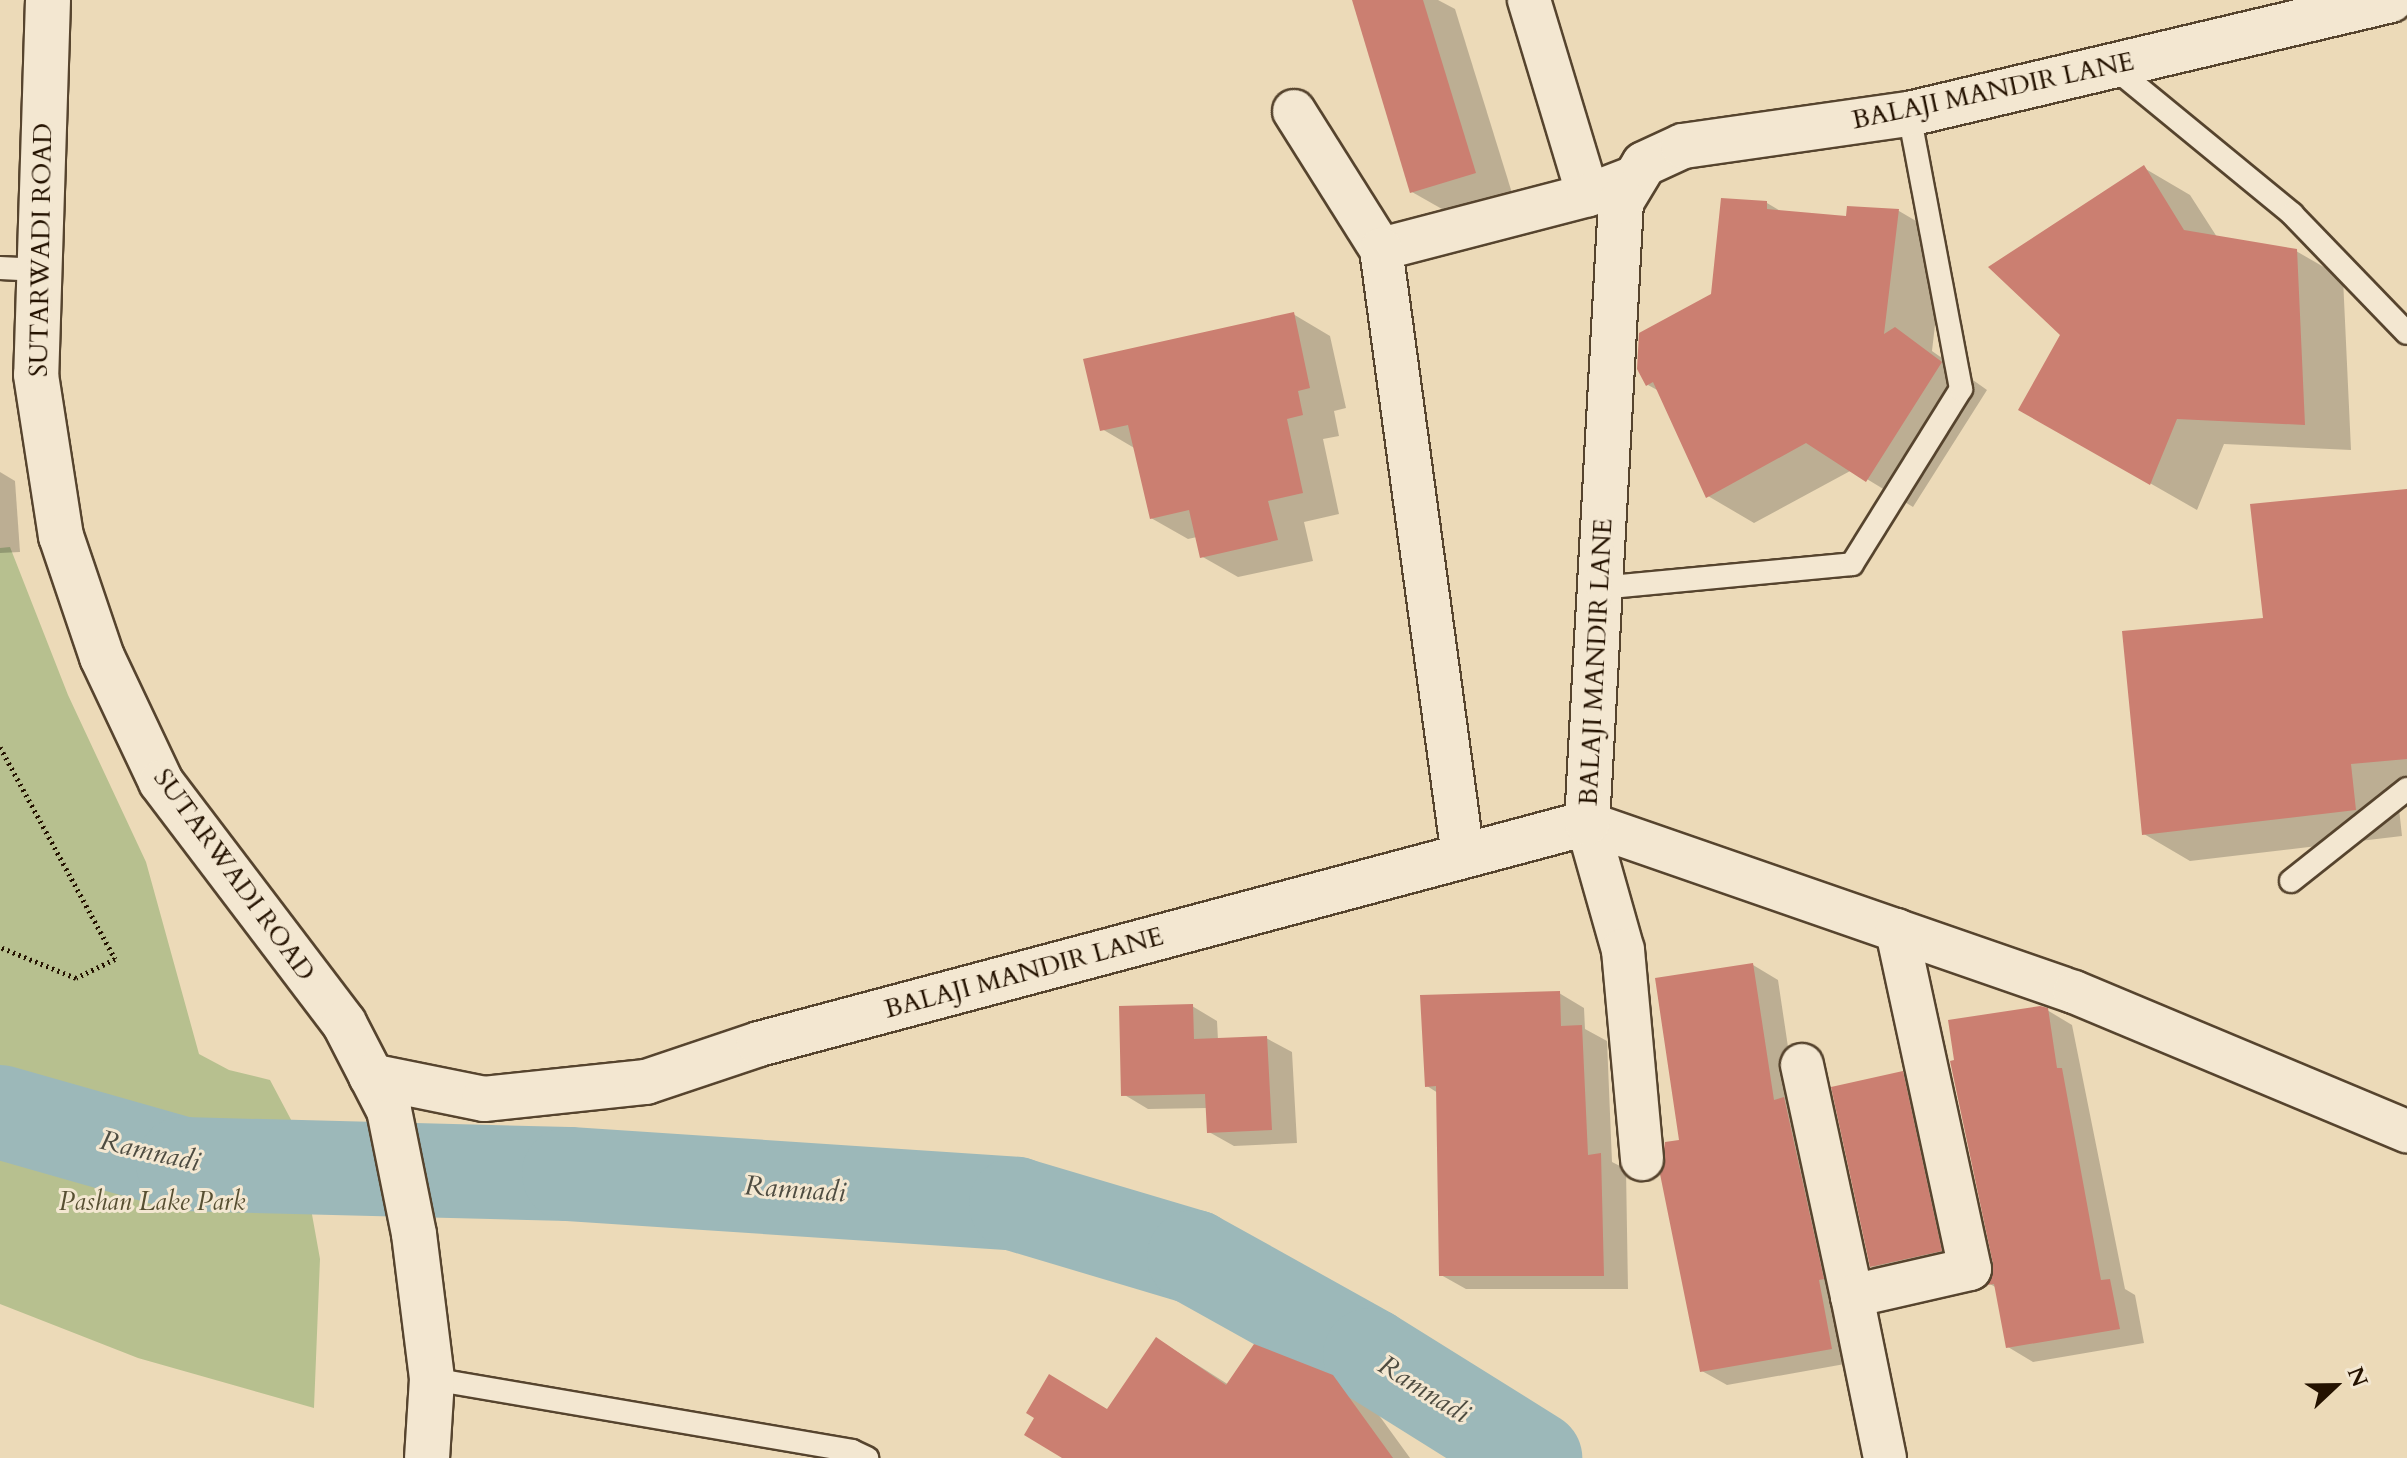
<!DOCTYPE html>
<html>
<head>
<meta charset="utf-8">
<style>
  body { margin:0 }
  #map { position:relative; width:2407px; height:1458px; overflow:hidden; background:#ecdab8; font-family:Cardo,serif }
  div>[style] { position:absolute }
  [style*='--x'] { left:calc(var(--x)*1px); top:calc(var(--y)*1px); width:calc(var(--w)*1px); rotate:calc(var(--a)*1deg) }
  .green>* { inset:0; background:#b7c08f }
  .shadow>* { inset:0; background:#0003 }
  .river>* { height:94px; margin:-47px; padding:0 47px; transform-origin:47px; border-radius:47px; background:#9cb8b9 }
  .building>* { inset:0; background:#cb7f71 }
  .path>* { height:5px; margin-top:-2.5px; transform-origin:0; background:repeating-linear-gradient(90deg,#241200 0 2px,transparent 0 6px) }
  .roads { filter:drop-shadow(2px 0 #56442e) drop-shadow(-2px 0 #56442e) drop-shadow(0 2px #56442e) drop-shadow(0 -2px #56442e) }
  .lane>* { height:22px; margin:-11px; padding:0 11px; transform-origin:11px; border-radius:11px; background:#f3e7d1 }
  .street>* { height:42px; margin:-21px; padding:0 21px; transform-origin:21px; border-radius:21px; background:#f3e7d1 }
  .secondary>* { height:44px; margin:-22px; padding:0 22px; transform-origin:22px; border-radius:22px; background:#f3e7d1 }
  span { translate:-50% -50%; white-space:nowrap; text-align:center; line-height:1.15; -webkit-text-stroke:6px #f3e7d1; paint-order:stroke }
  .street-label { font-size:26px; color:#241200 }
  .park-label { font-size:26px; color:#574f32; font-style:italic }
  .water-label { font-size:28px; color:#4e4c41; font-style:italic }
  .north { position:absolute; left:2295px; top:1346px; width:80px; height:80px; -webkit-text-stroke:6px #f3e7d1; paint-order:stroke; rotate:68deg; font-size:22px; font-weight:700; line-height:32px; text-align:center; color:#241200 }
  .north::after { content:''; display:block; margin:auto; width:28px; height:36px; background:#241200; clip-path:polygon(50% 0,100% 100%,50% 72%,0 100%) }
</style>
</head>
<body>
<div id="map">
  <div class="green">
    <div style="clip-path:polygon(10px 547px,68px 695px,146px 862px,199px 1054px,229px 1070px,270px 1080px,297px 1131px,320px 1259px,314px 1408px,138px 1358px,0 1304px,0 548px)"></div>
  </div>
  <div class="shadow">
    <div style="clip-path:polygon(1380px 0,1438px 0,1455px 9px,1512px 193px,1449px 213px,1412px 192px)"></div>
    <div style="clip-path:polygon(2144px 168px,2190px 195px,2217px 237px,2296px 251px,2343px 278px,2351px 450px,2224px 444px,2197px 510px,2020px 409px,2063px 335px)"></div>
    <div style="clip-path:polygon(1767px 203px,1782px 212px,1848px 218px,1899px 211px,1945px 238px,1932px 351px,1987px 390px,1913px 507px,1852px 470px,1754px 523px,1708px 496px,1659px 391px,1648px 385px,1713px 295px)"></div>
    <div style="clip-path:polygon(1293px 314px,1330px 336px,1346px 408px,1334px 411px,1339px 436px,1323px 439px,1339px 514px,1304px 522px,1313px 561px,1238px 577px,1201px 556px,1197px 537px,1188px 539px,1151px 518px,1136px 449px,1102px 429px)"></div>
    <div style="clip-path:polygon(0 472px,15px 481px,20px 552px,0 553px)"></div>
    <div style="clip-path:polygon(2407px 491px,2407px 789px,2397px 790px,2402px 836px,2190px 861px,2144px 834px)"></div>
    <div style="clip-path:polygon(1753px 965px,1778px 980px,1797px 1107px,1856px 1362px,1727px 1385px,1702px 1371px,1681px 1141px)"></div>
    <div style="clip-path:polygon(1559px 993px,1584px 1008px,1585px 1029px,1607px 1041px,1612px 1162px,1626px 1169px,1628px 1289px,1466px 1289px,1441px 1275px,1438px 1093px,1427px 1086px)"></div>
    <div style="clip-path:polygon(1192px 1006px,1217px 1021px,1218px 1040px,1266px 1038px,1292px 1052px,1297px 1143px,1234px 1146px,1209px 1132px,1208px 1108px,1148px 1109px,1123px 1094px)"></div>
    <div style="clip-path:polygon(2047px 1010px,2072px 1025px,2125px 1289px,2135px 1295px,2144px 1343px,2033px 1362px,2008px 1347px,1997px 1288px,1990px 1284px)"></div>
    <div style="clip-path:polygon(1903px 1073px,1939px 1095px,1977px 1271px,1909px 1287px,1872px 1266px)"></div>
    <div style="clip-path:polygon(1157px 1339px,1229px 1385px,1332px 1377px,1365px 1396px,1410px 1458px,1066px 1458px,1108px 1411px)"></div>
  </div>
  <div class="river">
    <div style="--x:0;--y:1112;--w:190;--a:15.9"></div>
    <div style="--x:183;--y:1164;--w:386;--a:1.5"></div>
    <div style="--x:569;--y:1174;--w:448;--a:3.8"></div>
    <div style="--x:1016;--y:1204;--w:186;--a:16.6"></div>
    <div style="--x:1194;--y:1257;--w:201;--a:29.1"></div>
    <div style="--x:1370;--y:1355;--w:195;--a:32"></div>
  </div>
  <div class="building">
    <div style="clip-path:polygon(1352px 0,1423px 0,1476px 173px,1410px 193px)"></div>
    <div style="clip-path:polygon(2144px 165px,2184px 230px,2297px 249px,2305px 425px,2177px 419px,2150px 485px,2018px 410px,2060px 335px,1988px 267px)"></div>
    <div style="clip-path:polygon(1721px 198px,1767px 201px,1767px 209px,1846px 216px,1847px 206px,1899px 209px,1884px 334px,1895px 327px,1942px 362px,1866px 482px,1806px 443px,1706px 498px,1653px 382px,1646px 386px,1637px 369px,1639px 333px,1711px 294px)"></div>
    <div style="clip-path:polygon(1294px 312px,1310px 388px,1298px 391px,1303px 415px,1287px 419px,1303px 493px,1268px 501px,1278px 540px,1200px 558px,1189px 510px,1150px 519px,1128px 425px,1100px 431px,1083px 359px)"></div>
    <div style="clip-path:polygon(2407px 489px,2407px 759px,2351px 764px,2356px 810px,2142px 835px,2122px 631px,2263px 618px,2250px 504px)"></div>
    <div style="clip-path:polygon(1753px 963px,1774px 1100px,1784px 1097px,1824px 1279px,1819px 1280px,1832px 1349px,1700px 1372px,1660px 1174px,1665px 1142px,1679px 1140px,1655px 978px)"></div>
    <div style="clip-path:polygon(1560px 991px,1561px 1026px,1582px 1025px,1588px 1155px,1601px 1153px,1604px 1276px,1439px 1276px,1436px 1086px,1425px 1087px,1420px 995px)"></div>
    <div style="clip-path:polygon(1193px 1004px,1194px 1039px,1267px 1036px,1272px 1130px,1207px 1133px,1205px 1094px,1121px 1096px,1119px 1006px)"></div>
    <div style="clip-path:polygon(2040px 1006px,2048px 1008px,2057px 1068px,2062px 1068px,2101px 1280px,2110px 1279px,2120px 1329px,2006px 1348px,1994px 1284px,1987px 1285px,1993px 1264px,1950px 1061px,1954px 1060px,1948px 1020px)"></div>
    <div style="clip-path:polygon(1903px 1071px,1942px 1251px,1870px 1267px,1831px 1087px)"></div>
    <div style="clip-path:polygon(1156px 1337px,1226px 1385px,1254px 1344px,1333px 1375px,1393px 1458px,1062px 1458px,1024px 1435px,1034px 1418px,1026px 1413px,1049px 1374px,1107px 1409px)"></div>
  </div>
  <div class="path">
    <div style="--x:0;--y:747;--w:241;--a:61.5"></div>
    <div style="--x:115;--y:959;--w:43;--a:154"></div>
    <div style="--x:76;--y:978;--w:82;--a:-157.8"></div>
  </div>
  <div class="roads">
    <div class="lane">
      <div style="--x:2112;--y:66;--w:233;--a:39.4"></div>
      <div style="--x:2292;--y:214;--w:165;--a:46"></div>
      <div style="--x:0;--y:268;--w:40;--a:2.9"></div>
      <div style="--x:1600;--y:588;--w:253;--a:-5.4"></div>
      <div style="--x:1852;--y:564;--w:206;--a:-58.1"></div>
      <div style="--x:1961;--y:389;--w:280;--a:-100.7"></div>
      <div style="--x:2291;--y:881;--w:148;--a:-38.4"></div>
      <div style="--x:432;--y:1379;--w:426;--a:9.7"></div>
      <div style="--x:852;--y:1451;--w:17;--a:25"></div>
    </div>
    <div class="street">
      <div style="--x:1529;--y:0;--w:204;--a:73.2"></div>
      <div style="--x:1294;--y:111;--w:163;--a:57.8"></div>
      <div style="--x:1381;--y:249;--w:214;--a:-14.6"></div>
      <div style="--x:1588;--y:195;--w:45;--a:-20.9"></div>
      <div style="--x:1381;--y:249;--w:613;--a:82.31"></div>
      <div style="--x:1587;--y:823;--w:515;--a:19.14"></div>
      <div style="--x:2074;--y:992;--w:361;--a:22.7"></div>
      <div style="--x:1587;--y:823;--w:132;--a:74.2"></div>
      <div style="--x:1623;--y:950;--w:210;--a:84.8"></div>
      <div style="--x:1802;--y:1065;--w:236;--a:77.8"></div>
      <div style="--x:1852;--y:1296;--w:121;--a:-12.9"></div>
      <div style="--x:1970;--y:1269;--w:347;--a:-102.2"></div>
      <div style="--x:1852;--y:1296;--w:165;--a:78.5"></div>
    </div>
    <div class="secondary">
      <div style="--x:48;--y:0;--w:375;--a:91.8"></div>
      <div style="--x:36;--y:375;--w:163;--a:81.2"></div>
      <div style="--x:61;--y:536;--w:128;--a:71.3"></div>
      <div style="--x:102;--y:657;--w:138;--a:64.7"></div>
      <div style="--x:161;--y:782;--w:303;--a:52.8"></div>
      <div style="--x:344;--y:1023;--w:98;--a:62.7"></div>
      <div style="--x:389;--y:1110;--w:126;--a:78.6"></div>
      <div style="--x:414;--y:1234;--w:146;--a:82.9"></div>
      <div style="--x:432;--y:1379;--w:79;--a:93.6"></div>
      <div style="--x:371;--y:1076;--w:115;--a:11.5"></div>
      <div style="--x:484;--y:1099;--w:163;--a:-6"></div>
      <div style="--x:646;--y:1082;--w:119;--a:-18.6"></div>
      <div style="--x:759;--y:1044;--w:857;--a:-14.94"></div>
      <div style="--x:1587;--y:823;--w:622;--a:-86.87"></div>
      <div style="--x:1621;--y:202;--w:44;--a:-58.8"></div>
      <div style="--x:1644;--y:164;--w:43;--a:-24.8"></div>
      <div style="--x:1683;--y:146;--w:228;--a:-8.1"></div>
      <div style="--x:1909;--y:114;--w:495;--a:-13.3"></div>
    </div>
  </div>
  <div class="street-label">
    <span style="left:1993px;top:91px;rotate:-12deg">BALAJI MANDIR LANE</span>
    <span style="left:41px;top:250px;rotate:-89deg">SUTARWADI ROAD</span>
    <span style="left:1596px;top:662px;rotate:-87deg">BALAJI MANDIR LANE</span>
    <span style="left:234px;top:875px;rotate:54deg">SUTARWADI ROAD</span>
    <span style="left:1024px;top:973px;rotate:-15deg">BALAJI MANDIR LANE</span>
  </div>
  <div class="park-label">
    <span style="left:152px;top:1202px">Pashan Lake Park</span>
  </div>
  <div class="water-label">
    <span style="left:150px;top:1151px;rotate:13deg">Ramnadi</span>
    <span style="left:795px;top:1189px;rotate:4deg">Ramnadi</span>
    <span style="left:1424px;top:1389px;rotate:32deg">Ramnadi</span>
  </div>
  <div class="north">N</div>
</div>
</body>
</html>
